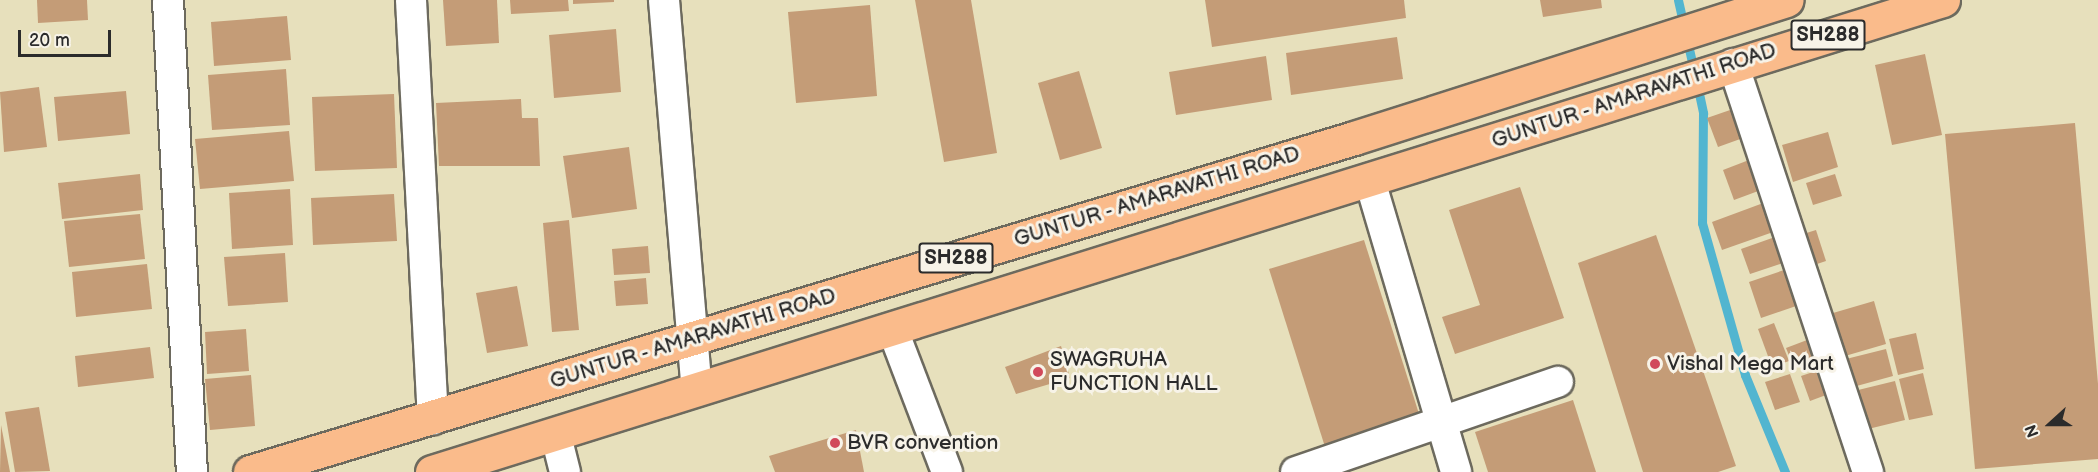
<!DOCTYPE html>
<html>
<head>
<meta charset="utf-8">
<style>
  body { margin:0 }
  #map { position:relative; width:2098px; height:472px; overflow:hidden; background:#e7e0bc; font-family:"Balsamiq Sans",sans-serif }
  div>[style] { position:absolute }
  [style*='--x'] { left:calc(var(--x)*1px); top:calc(var(--y)*1px); width:calc(var(--w)*1px); rotate:calc(var(--a)*1deg) }
  .stream>* { height:9px; margin:-4.5px; padding:0 4.5px; transform-origin:4.5px; border-radius:4.5px; background:#52b5d0 }
  .building>* { inset:0; background:#c49c77 }
  .roads { filter:drop-shadow(2px 0 #6d6a5e) drop-shadow(-2px 0 #6d6a5e) drop-shadow(0 2px #6d6a5e) drop-shadow(0 -2px #6d6a5e) }
  .minor>* { height:30px; margin:-15px; padding:0 15px; transform-origin:15px; border-radius:15px; background:#fff }
  .primary>* { height:33px; margin:-16.5px; padding:0 16.5px; transform-origin:16.5px; border-radius:16.5px; background:#fabb8b }
  .dots>* { width:16px; height:16px; translate:-50% -50%; box-sizing:border-box; border:3px solid #f7f3e8; border-radius:50% }
  span { translate:-50% -50%; white-space:nowrap; text-align:center; line-height:1.15; -webkit-text-stroke:6px #f7f3e8; paint-order:stroke }
  .shield-label span { padding:2px 4px; background:#f7f3e8; border:2px solid; border-radius:4px; -webkit-text-stroke-width:0 }
  .shield-label { font-size:20px; color:#2b2b2b; font-weight:700 }
  .street-label { font-size:21px; color:#2b2b2b }
  .poi-label { font-size:21px; color:#2b2b2b }
  .left { translate:0 -50%; text-align:left }
  .north { position:absolute; left:2020px; top:394px; width:60px; height:60px; -webkit-text-stroke:4px #f7f3e8; paint-order:stroke; rotate:249deg; font-size:16px; font-weight:700; line-height:24px; text-align:center; color:#2b2b2b }
  .north::after { content:''; display:block; margin:auto; width:21px; height:27px; background:#2b2b2b; clip-path:polygon(50% 0,100% 100%,50% 72%,0 100%) }
  .scale { position:absolute; left:18px; top:30px; width:93px; height:27px; box-sizing:border-box; border:3px solid #2b2b2b; border-top:0; padding-left:8px; font-size:18px; line-height:21px; white-space:nowrap; color:#2b2b2b; -webkit-text-stroke:4px #f7f3e8; paint-order:stroke }
</style>
</head>
<body>
<div id="map">
  <div class="stream">
    <div style="--x:1678;--y:0;--w:73;--a:77.3"></div>
    <div style="--x:1697;--y:84;--w:30;--a:78"></div>
    <div style="--x:1703;--y:113;--w:110;--a:90.5"></div>
    <div style="--x:1702;--y:223;--w:158;--a:74.2"></div>
    <div style="--x:1745;--y:375;--w:105;--a:67.6"></div>
  </div>
  <div class="building">
    <div style="clip-path:polygon(37px 0,87px 0,88px 20px,38px 23px)"></div>
    <div style="clip-path:polygon(443px 0,497px 0,499px 43px,446px 46px)"></div>
    <div style="clip-path:polygon(510px 0,568px 0,569px 11px,511px 14px)"></div>
    <div style="clip-path:polygon(573px 0,614px 0,614px 2px,573px 4px)"></div>
    <div style="clip-path:polygon(915px 0,971px 0,997px 153px,944px 162px)"></div>
    <div style="clip-path:polygon(1205px 0,1404px 0,1406px 18px,1212px 47px)"></div>
    <div style="clip-path:polygon(1540px 0,1601px 0,1602px 8px,1543px 17px)"></div>
    <div style="clip-path:polygon(870px 5px,877px 96px,796px 103px,788px 12px)"></div>
    <div style="clip-path:polygon(287px 16px,291px 60px,214px 66px,211px 22px)"></div>
    <div style="clip-path:polygon(616px 29px,621px 92px,554px 98px,549px 35px)"></div>
    <div style="clip-path:polygon(1397px 37px,1403px 79px,1291px 95px,1286px 53px)"></div>
    <div style="clip-path:polygon(1925px 54px,1942px 135px,1892px 145px,1875px 65px)"></div>
    <div style="clip-path:polygon(1266px 56px,1272px 100px,1176px 115px,1169px 72px)"></div>
    <div style="clip-path:polygon(286px 69px,290px 125px,212px 130px,208px 75px)"></div>
    <div style="clip-path:polygon(1079px 71px,1102px 148px,1060px 160px,1038px 83px)"></div>
    <div style="clip-path:polygon(39px 87px,47px 147px,4px 152px,0 92px)"></div>
    <div style="clip-path:polygon(126px 91px,130px 134px,58px 141px,54px 97px)"></div>
    <div style="clip-path:polygon(394px 94px,397px 168px,315px 171px,312px 97px)"></div>
    <div style="clip-path:polygon(521px 99px,522px 118px,538px 118px,540px 166px,439px 166px,436px 103px)"></div>
    <div style="clip-path:polygon(1733px 109px,1743px 138px,1718px 147px,1707px 118px)"></div>
    <div style="clip-path:polygon(2075px 123px,2098px 384px,2098px 459px,1975px 469px,1945px 134px)"></div>
    <div style="clip-path:polygon(289px 131px,294px 181px,200px 189px,195px 139px)"></div>
    <div style="clip-path:polygon(1828px 132px,1838px 167px,1793px 182px,1782px 145px)"></div>
    <div style="clip-path:polygon(629px 147px,637px 209px,572px 218px,563px 156px)"></div>
    <div style="clip-path:polygon(1749px 160px,1761px 190px,1734px 200px,1723px 170px)"></div>
    <div style="clip-path:polygon(140px 174px,143px 210px,62px 219px,58px 183px)"></div>
    <div style="clip-path:polygon(1835px 174px,1842px 196px,1813px 205px,1806px 183px)"></div>
    <div style="clip-path:polygon(1520px 187px,1564px 318px,1455px 354px,1442px 317px,1480px 305px,1449px 210px)"></div>
    <div style="clip-path:polygon(290px 189px,293px 245px,232px 249px,229px 193px)"></div>
    <div style="clip-path:polygon(394px 194px,397px 241px,313px 245px,311px 198px)"></div>
    <div style="clip-path:polygon(1766px 202px,1776px 231px,1722px 250px,1712px 222px)"></div>
    <div style="clip-path:polygon(140px 214px,145px 259px,69px 267px,64px 221px)"></div>
    <div style="clip-path:polygon(569px 220px,579px 330px,552px 332px,543px 223px)"></div>
    <div style="clip-path:polygon(1816px 230px,1826px 261px,1811px 266px,1800px 235px)"></div>
    <div style="clip-path:polygon(1656px 235px,1736px 466px,1718px 472px,1643px 472px,1578px 263px)"></div>
    <div style="clip-path:polygon(1775px 237px,1783px 263px,1750px 274px,1741px 249px)"></div>
    <div style="clip-path:polygon(1364px 240px,1420px 417px,1325px 447px,1269px 269px)"></div>
    <div style="clip-path:polygon(648px 246px,650px 273px,614px 275px,612px 249px)"></div>
    <div style="clip-path:polygon(285px 253px,288px 302px,228px 306px,224px 257px)"></div>
    <div style="clip-path:polygon(147px 264px,152px 309px,76px 317px,72px 272px)"></div>
    <div style="clip-path:polygon(1787px 269px,1799px 305px,1761px 318px,1749px 282px)"></div>
    <div style="clip-path:polygon(646px 278px,648px 304px,616px 306px,614px 281px)"></div>
    <div style="clip-path:polygon(517px 286px,528px 346px,487px 353px,476px 293px)"></div>
    <div style="clip-path:polygon(1874px 301px,1886px 344px,1845px 356px,1833px 313px)"></div>
    <div style="clip-path:polygon(1774px 323px,1789px 361px,1772px 367px,1758px 329px)"></div>
    <div style="clip-path:polygon(246px 329px,249px 371px,207px 374px,205px 332px)"></div>
    <div style="clip-path:polygon(1916px 333px,1924px 369px,1898px 375px,1889px 339px)"></div>
    <div style="clip-path:polygon(1815px 337px,1822px 357px,1794px 368px,1786px 348px)"></div>
    <div style="clip-path:polygon(1061px 346px,1070px 378px,1016px 394px,1005px 367px)"></div>
    <div style="clip-path:polygon(150px 347px,154px 378px,78px 387px,75px 356px)"></div>
    <div style="clip-path:polygon(1886px 349px,1893px 376px,1853px 387px,1846px 359px)"></div>
    <div style="clip-path:polygon(1825px 368px,1834px 392px,1810px 401px,1801px 376px)"></div>
    <div style="clip-path:polygon(1923px 373px,1933px 415px,1909px 420px,1899px 379px)"></div>
    <div style="clip-path:polygon(1790px 374px,1800px 402px,1775px 410px,1765px 382px)"></div>
    <div style="clip-path:polygon(251px 375px,255px 426px,210px 430px,205px 379px)"></div>
    <div style="clip-path:polygon(1895px 381px,1905px 420px,1864px 430px,1854px 391px)"></div>
    <div style="clip-path:polygon(1573px 400px,1596px 472px,1488px 472px,1475px 432px)"></div>
    <div style="clip-path:polygon(39px 407px,50px 471px,15px 472px,5px 412px)"></div>
    <div style="clip-path:polygon(1px 425px,10px 472px,0 472px)"></div>
    <div style="clip-path:polygon(856px 430px,864px 472px,775px 472px,769px 456px)"></div>
  </div>
  <div class="roads">
    <div class="minor">
      <div style="--x:168;--y:0;--w:473;--a:87.1"></div>
      <div style="--x:411;--y:0;--w:420;--a:87"></div>
      <div style="--x:664;--y:0;--w:392;--a:85.2"></div>
      <div style="--x:1733;--y:64;--w:430;--a:71.7"></div>
      <div style="--x:1370;--y:181;--w:303;--a:73.5"></div>
      <div style="--x:892;--y:328;--w:154;--a:69.1"></div>
      <div style="--x:556;--y:436;--w:37;--a:76"></div>
      <div style="--x:1296;--y:472;--w:277;--a:-19"></div>
    </div>
    <div class="primary">
      <div style="--x:250;--y:472;--w:1153;--a:-16.83"></div>
      <div style="--x:1354;--y:138;--w:454;--a:-17.7"></div>
      <div style="--x:432;--y:472;--w:1583;--a:-17.35"></div>
    </div>
  </div>
  <div class="dots">
    <div style="left:1655px;top:364px;background:#d1495b"></div>
    <div style="left:1038px;top:372px;background:#d1495b"></div>
    <div style="left:835px;top:443px;background:#d1495b"></div>
  </div>
  <div class="shield-label">
    <span style="left:1828px;top:35px">SH288</span>
    <span style="left:956px;top:258px">SH288</span>
  </div>
  <div class="street-label">
    <span style="left:1634px;top:96px;rotate:-18deg">GUNTUR - AMARAVATHI ROAD</span>
    <span style="left:1157px;top:197px;rotate:-17deg">GUNTUR - AMARAVATHI ROAD</span>
    <span style="left:693px;top:339px;rotate:-17deg">GUNTUR - AMARAVATHI ROAD</span>
  </div>
  <div class="poi-label">
    <span class="left" style="left:1050px;top:372px">SWAGRUHA<br>FUNCTION HALL</span>
    <span class="left" style="left:1667px;top:364px">Vishal Mega Mart</span>
    <span class="left" style="left:847px;top:443px">BVR convention</span>
  </div>
  <div class="north">N</div>
  <div class="scale">20 m</div>
</div>
</body>
</html>
